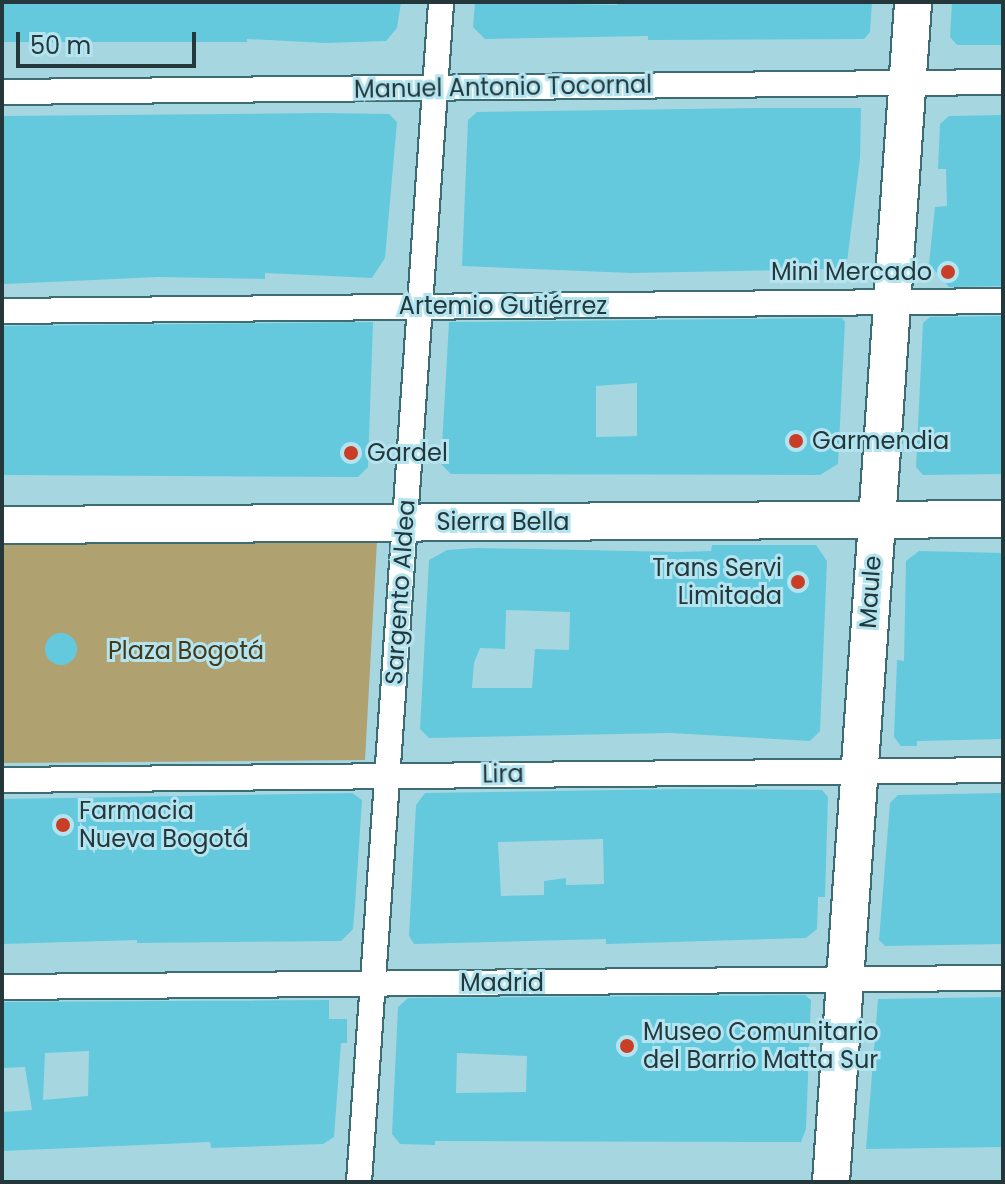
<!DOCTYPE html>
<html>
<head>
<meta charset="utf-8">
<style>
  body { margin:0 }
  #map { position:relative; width:1005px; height:1184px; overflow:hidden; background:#a6d7e1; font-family:Poppins,sans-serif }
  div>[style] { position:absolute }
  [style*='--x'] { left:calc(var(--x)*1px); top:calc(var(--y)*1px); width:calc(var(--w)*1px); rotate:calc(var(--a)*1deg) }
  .green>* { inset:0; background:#b0a170 }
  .building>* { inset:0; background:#64c9dd }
  .round { border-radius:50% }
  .roads { filter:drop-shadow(2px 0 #3e6c75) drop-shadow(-2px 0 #3e6c75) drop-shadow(0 2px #3e6c75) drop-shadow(0 -2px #3e6c75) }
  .street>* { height:24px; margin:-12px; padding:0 12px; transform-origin:12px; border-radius:12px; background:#fff }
  .secondary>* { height:36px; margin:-18px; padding:0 18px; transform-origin:18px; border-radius:18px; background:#fff }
  .dots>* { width:22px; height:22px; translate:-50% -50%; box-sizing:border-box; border:4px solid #b3e4ef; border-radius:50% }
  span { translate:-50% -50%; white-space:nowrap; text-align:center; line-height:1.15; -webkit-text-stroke:6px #b3e4ef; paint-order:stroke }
  .street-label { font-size:24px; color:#24383c }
  .poi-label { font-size:24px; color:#24383c }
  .right { translate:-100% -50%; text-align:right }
  .left { translate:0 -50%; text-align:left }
  .park-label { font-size:24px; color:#443a19 }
  .frame { position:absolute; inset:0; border:4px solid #24383c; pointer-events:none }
  .scale { position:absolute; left:16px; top:32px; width:180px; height:36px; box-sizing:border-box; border:4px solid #24383c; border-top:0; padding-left:10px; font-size:24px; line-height:28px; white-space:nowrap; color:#24383c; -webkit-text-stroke:6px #b3e4ef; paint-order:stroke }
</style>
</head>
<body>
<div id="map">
  <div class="green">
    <div style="clip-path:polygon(2px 541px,377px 541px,365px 760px,2px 763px)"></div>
  </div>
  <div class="building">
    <div style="clip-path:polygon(2px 2px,401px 2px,397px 28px,386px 41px,325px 43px,247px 39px,247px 42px,2px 42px)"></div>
    <div style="clip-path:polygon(475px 2px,617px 5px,617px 2px,872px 2px,870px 32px,864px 39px,648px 40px,648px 36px,485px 39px,473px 27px)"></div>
    <div style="clip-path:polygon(952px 2px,1003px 2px,1003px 45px,957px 45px,950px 37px)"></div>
    <div style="clip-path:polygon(758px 108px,861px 108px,860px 158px,847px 262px,836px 269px,631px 273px,462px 266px,468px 120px,477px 112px)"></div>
    <div style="clip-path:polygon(324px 113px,389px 114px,397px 122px,385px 258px,372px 278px,265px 273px,265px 279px,159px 277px,5px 284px,2px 281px,2px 116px)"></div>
    <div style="clip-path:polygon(1003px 115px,1003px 286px,949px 287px,929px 264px,935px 207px,947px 206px,946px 169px,938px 169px,940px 124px,949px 116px)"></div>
    <div style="clip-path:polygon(1003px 316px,1003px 474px,923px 475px,916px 467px,923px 323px,930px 317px)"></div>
    <div style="clip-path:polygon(evenodd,842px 318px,845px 322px,838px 464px,820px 475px,451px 474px,441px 464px,449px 322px,842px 318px,637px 383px,637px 436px,596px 437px,596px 386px,637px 383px)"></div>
    <div style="clip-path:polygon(373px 322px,368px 467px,358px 477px,2px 475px,2px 326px)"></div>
    <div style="clip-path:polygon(evenodd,712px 545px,816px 545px,827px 561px,820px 731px,810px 741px,670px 733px,429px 738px,420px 729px,429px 560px,447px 550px,477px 548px,680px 552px,711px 551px,712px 545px,506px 610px,570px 612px,569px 650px,535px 649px,532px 688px,472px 688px,474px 663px,480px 648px,505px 649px,506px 610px)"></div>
    <div style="clip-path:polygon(919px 551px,1003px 553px,1003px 739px,917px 741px,917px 746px,901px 746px,894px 737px,897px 660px,904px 661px,906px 561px)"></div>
    <div class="round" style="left:45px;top:633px;width:32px;height:32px"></div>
    <div style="clip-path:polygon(evenodd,687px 789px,822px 790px,828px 797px,825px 897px,818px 897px,817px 929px,806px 938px,606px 944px,606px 939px,414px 944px,409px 936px,416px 805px,425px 793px,687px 789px,603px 839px,604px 884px,566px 885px,566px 878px,544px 881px,544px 895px,501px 896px,498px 842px,603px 839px)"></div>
    <div style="clip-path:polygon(352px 793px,362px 800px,355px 905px,353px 929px,341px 941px,137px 943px,137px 940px,2px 944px,2px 799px)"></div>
    <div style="clip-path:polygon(1003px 793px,1003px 944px,885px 946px,879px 940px,890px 803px,898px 795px)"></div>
    <div style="clip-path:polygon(evenodd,805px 995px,811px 1000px,806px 1129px,801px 1142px,435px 1141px,435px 1145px,400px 1144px,392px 1134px,398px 1007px,408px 998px,805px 995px,457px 1053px,527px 1056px,526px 1092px,456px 1093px,457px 1053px)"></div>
    <div style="clip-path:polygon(1003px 997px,1003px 1147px,866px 1149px,878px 999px)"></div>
    <div style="clip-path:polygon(evenodd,329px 1000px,329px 1019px,347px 1019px,347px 1043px,341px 1043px,334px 1137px,323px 1144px,211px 1148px,210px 1142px,2px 1151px,2px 1112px,32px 1110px,25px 1067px,2px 1068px,2px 1002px,329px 1000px,89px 1051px,88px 1096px,43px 1100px,45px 1053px,89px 1051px)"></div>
  </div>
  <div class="roads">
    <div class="street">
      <div style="--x:2;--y:92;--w:1001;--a:-0.57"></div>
      <div style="--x:2;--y:311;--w:1001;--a:-0.57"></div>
      <div style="--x:2;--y:780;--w:1001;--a:-0.57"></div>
      <div style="--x:2;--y:987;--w:1001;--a:-0.52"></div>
      <div style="--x:359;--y:1182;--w:1183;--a:-86.02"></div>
    </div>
    <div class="secondary">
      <div style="--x:2;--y:525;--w:1001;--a:-0.34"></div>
      <div style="--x:831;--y:1182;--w:1183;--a:-86.02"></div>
    </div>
  </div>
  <div class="dots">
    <div style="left:948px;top:272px;background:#ca3e26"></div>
    <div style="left:796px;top:441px;background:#ca3e26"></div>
    <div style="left:351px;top:453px;background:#ca3e26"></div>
    <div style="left:798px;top:582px;background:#ca3e26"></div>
    <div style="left:63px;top:825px;background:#ca3e26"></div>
    <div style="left:627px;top:1046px;background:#ca3e26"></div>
  </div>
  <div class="street-label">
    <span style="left:503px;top:87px;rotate:-1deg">Manuel Antonio Tocornal</span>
    <span style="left:503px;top:306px">Artemio Gutiérrez</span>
    <span style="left:503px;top:522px">Sierra Bella</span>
    <span style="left:400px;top:592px;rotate:-86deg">Sargento Aldea</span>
    <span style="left:870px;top:592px;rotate:-86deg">Maule</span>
    <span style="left:503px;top:774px;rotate:-1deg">Lira</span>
    <span style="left:502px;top:983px">Madrid</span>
  </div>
  <div class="poi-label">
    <span class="right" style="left:932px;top:272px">Mini Mercado</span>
    <span class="left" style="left:812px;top:441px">Garmendia</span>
    <span class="left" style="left:367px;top:453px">Gardel</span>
    <span class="right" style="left:782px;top:582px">Trans Servi<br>Limitada</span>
    <span class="left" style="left:79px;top:825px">Farmacia<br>Nueva Bogotá</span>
    <span class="left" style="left:643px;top:1046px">Museo Comunitario<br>del Barrio Matta Sur</span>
  </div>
  <div class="park-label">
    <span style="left:186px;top:651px">Plaza Bogotá</span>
  </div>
  <div class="frame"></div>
  <div class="scale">50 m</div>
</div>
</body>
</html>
